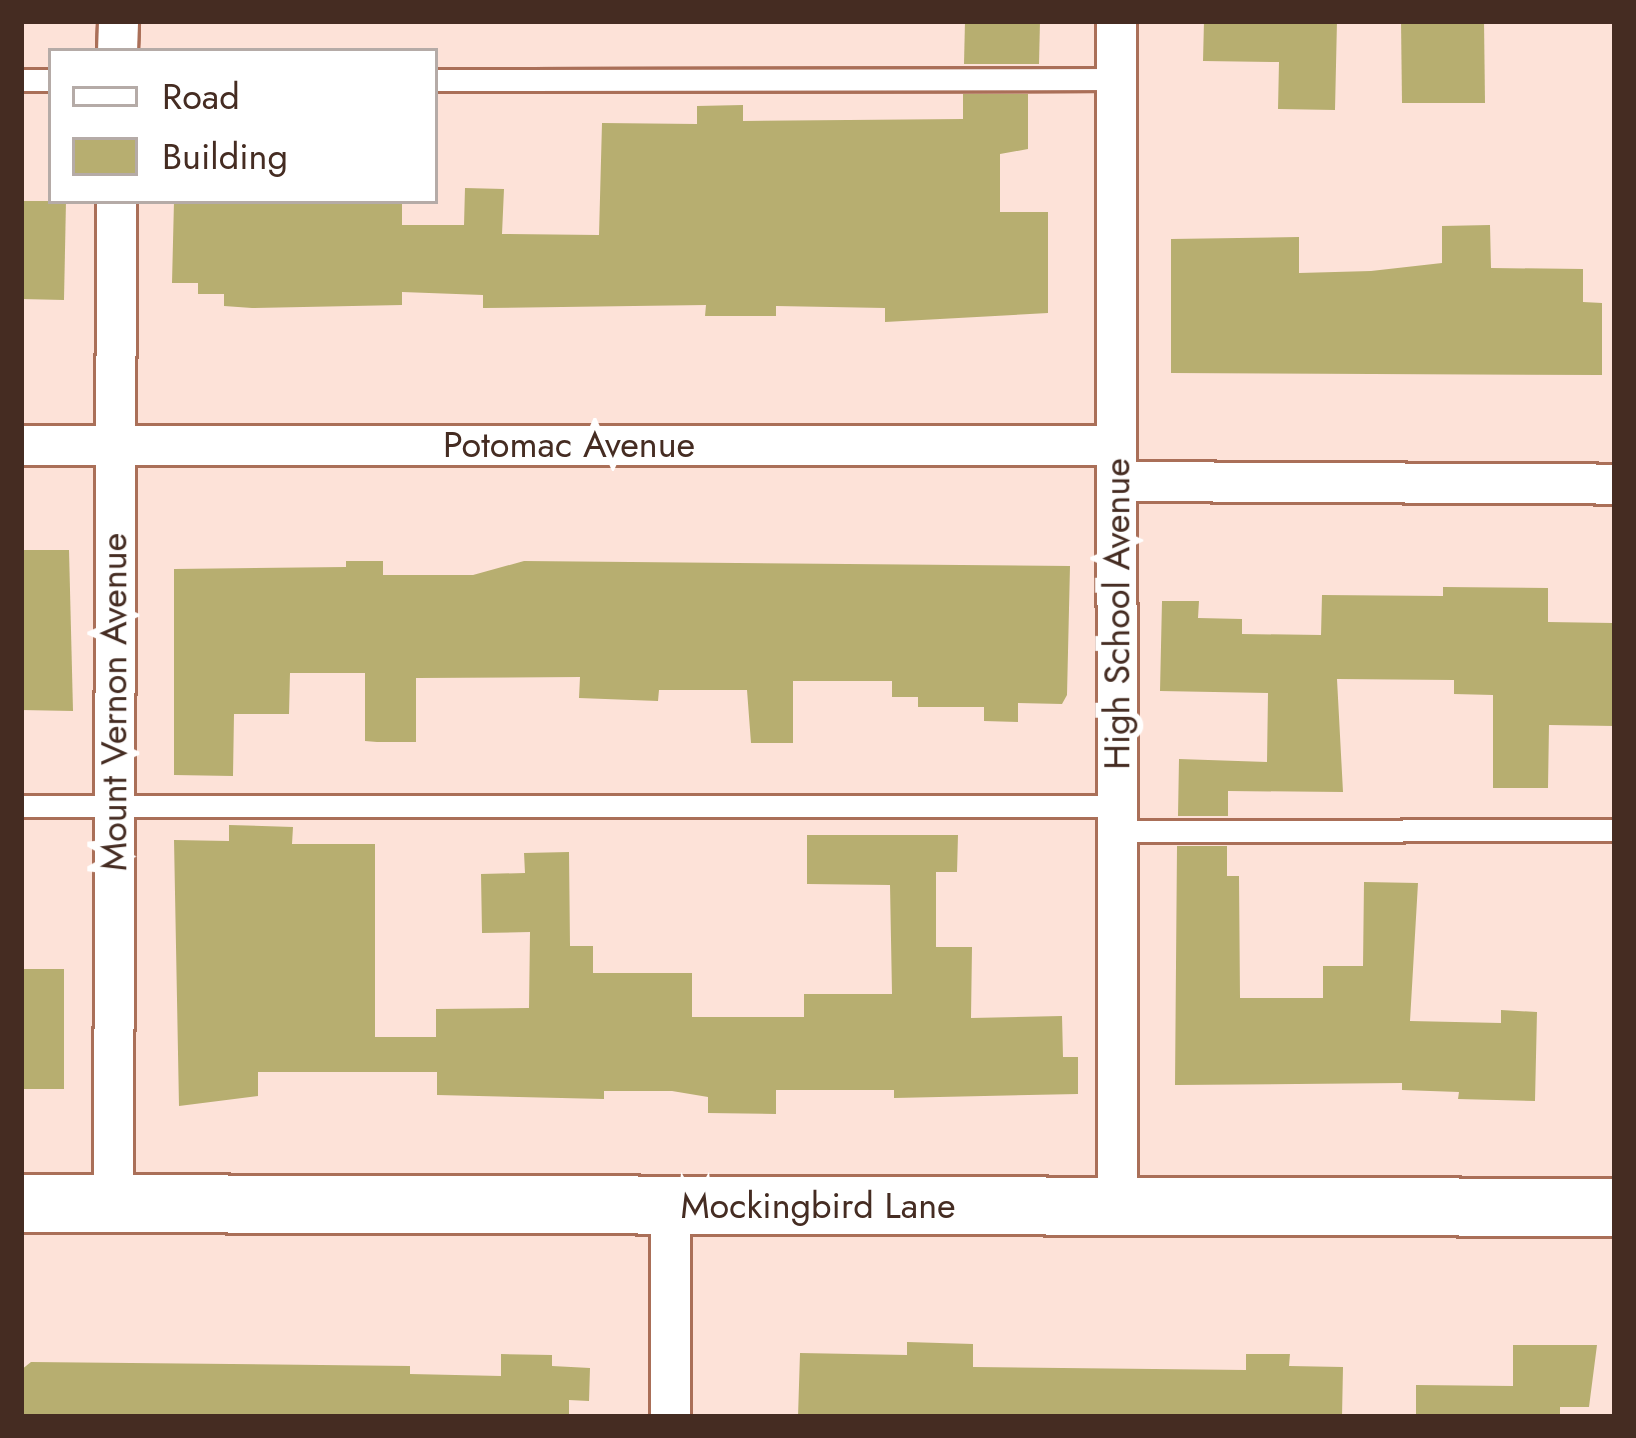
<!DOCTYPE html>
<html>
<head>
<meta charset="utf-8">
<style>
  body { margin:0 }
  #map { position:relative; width:1636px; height:1438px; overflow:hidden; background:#fde2d8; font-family:Jost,sans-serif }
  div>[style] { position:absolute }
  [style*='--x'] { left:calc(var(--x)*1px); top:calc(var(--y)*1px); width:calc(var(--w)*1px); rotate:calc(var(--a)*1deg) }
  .building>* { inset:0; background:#b7ae70 }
  .roads { filter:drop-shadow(3px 0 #aa6f58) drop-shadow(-3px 0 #aa6f58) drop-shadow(0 3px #aa6f58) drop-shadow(0 -3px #aa6f58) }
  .lane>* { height:21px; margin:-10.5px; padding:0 10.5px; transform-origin:10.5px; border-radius:10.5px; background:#fff }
  .street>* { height:39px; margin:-19.5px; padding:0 19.5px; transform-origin:19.5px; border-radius:19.5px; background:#fff }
  .secondary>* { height:57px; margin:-28.5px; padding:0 28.5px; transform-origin:28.5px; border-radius:28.5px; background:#fff }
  span { translate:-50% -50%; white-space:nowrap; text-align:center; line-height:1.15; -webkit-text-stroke:12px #fff; paint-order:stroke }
  .street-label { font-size:36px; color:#452c22 }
  .frame { position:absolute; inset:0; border:24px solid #452c22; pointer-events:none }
  .legend { position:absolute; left:48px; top:48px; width:390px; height:156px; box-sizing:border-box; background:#fff; border:3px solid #b5aba7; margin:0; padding:15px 21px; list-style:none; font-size:36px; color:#452c22 }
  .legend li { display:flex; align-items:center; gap:24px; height:60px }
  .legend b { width:60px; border:3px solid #b5aba7 }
</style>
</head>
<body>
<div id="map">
  <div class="building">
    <div style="clip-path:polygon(965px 21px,1040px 21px,1039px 64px,964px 64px)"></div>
    <div style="clip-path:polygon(1204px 21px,1337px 21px,1335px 110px,1278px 109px,1279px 62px,1203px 61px)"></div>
    <div style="clip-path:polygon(1401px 21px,1484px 21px,1485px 103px,1402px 103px)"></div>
    <div style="clip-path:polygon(963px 94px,1028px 94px,1028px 149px,1000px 154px,1000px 212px,1048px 212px,1048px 313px,885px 322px,885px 308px,776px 306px,776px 316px,705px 316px,706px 305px,483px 308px,483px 295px,402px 292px,402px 305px,252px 308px,224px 306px,224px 294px,198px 294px,198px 283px,172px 283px,174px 201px,402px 201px,402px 225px,464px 225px,465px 188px,504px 189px,502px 234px,599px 235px,602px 123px,697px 124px,697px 106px,743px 105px,743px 121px,963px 119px)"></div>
    <div style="clip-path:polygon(21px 201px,66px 201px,64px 300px,21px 299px)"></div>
    <div style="clip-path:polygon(1490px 225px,1491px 268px,1583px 269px,1583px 302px,1602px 303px,1602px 375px,1171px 373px,1171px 239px,1299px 237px,1299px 273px,1371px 271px,1442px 263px,1442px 226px)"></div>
    <div style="clip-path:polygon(21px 550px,69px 550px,73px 711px,21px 710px)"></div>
    <div style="clip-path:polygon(346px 561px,383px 561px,383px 575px,473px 575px,524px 561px,1070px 566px,1067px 695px,1062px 704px,1018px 703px,1018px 722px,984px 721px,984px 707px,918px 707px,918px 697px,892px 697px,892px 681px,793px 681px,793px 743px,751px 743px,747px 690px,659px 690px,658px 701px,579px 698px,580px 677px,416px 678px,416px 742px,377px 742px,365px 741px,365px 673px,290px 673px,289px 714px,234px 714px,233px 776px,174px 775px,174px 569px,346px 567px)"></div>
    <div style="clip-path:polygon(1443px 587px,1548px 588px,1548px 622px,1613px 623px,1615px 726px,1549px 725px,1548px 788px,1493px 788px,1493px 695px,1454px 694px,1454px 680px,1337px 679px,1343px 792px,1228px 791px,1228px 816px,1178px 816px,1179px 759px,1267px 762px,1268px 693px,1160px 691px,1162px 601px,1199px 601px,1198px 618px,1242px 619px,1242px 634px,1321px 635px,1322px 595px,1443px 596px)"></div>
    <div style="clip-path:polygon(229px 825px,293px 827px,292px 844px,375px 844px,375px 1037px,436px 1037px,436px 1009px,529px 1008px,530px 932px,482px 933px,481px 874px,525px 873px,524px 853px,569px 852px,570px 946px,593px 946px,593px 973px,692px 973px,692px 1017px,804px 1017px,804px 994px,892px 994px,890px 885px,807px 884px,807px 835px,958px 835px,957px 872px,936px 872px,936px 947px,972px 947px,971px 1018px,1062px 1016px,1063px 1057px,1078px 1057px,1078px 1094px,894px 1098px,894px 1090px,776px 1090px,776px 1114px,708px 1113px,708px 1097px,672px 1091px,604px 1091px,604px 1099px,437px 1095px,437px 1072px,258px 1072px,258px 1096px,179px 1106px,174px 840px,229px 841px)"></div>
    <div style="clip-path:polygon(1177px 846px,1227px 846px,1227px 876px,1239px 876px,1240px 998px,1323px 998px,1323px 966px,1363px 966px,1364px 882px,1418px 883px,1410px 1021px,1501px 1023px,1501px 1010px,1537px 1012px,1535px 1101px,1458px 1099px,1459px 1092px,1402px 1090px,1402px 1083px,1175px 1085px)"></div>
    <div style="clip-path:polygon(21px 969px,64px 969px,64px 1089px,21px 1089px)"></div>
    <div style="clip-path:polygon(907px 1342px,973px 1344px,973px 1367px,1246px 1370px,1246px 1354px,1290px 1354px,1289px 1366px,1343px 1367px,1342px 1417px,798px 1417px,800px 1353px,907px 1355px)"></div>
    <div style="clip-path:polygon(1513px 1345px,1597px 1345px,1589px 1407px,1560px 1407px,1560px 1417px,1416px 1417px,1416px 1385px,1513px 1386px)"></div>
    <div style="clip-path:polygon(501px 1354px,552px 1355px,552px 1366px,590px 1368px,589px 1401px,569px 1400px,569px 1417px,21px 1417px,21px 1370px,31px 1362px,410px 1366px,410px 1374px,501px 1376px)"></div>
  </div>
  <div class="roads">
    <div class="lane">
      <div style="--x:21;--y:80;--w:30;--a:0"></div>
      <div style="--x:435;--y:80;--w:681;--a:-0.08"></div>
      <div style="--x:21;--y:806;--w:1096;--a:0"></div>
      <div style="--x:1117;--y:831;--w:498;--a:-0.1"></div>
    </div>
    <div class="street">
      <div style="--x:1116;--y:21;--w:1185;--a:89.95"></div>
      <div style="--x:117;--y:51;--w:30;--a:-88"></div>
      <div style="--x:21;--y:445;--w:1095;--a:0"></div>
      <div style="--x:1116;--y:481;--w:499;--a:0.3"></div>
      <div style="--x:113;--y:1203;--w:1002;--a:-89.83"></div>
      <div style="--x:670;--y:1206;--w:211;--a:90"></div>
    </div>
    <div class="secondary">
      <div style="--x:21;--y:1203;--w:1594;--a:0.14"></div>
    </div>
  </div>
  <div class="street-label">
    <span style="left:569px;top:445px">Potomac Avenue</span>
    <span style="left:1117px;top:614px;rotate:-90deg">High School Avenue</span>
    <span style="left:114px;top:702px;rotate:-90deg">Mount Vernon Avenue</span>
    <span style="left:818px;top:1206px">Mockingbird Lane</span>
  </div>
  <div class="frame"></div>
  <ul class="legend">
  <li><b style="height:15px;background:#fff"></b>Road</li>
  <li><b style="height:33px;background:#b7ae70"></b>Building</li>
  </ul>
</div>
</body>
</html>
